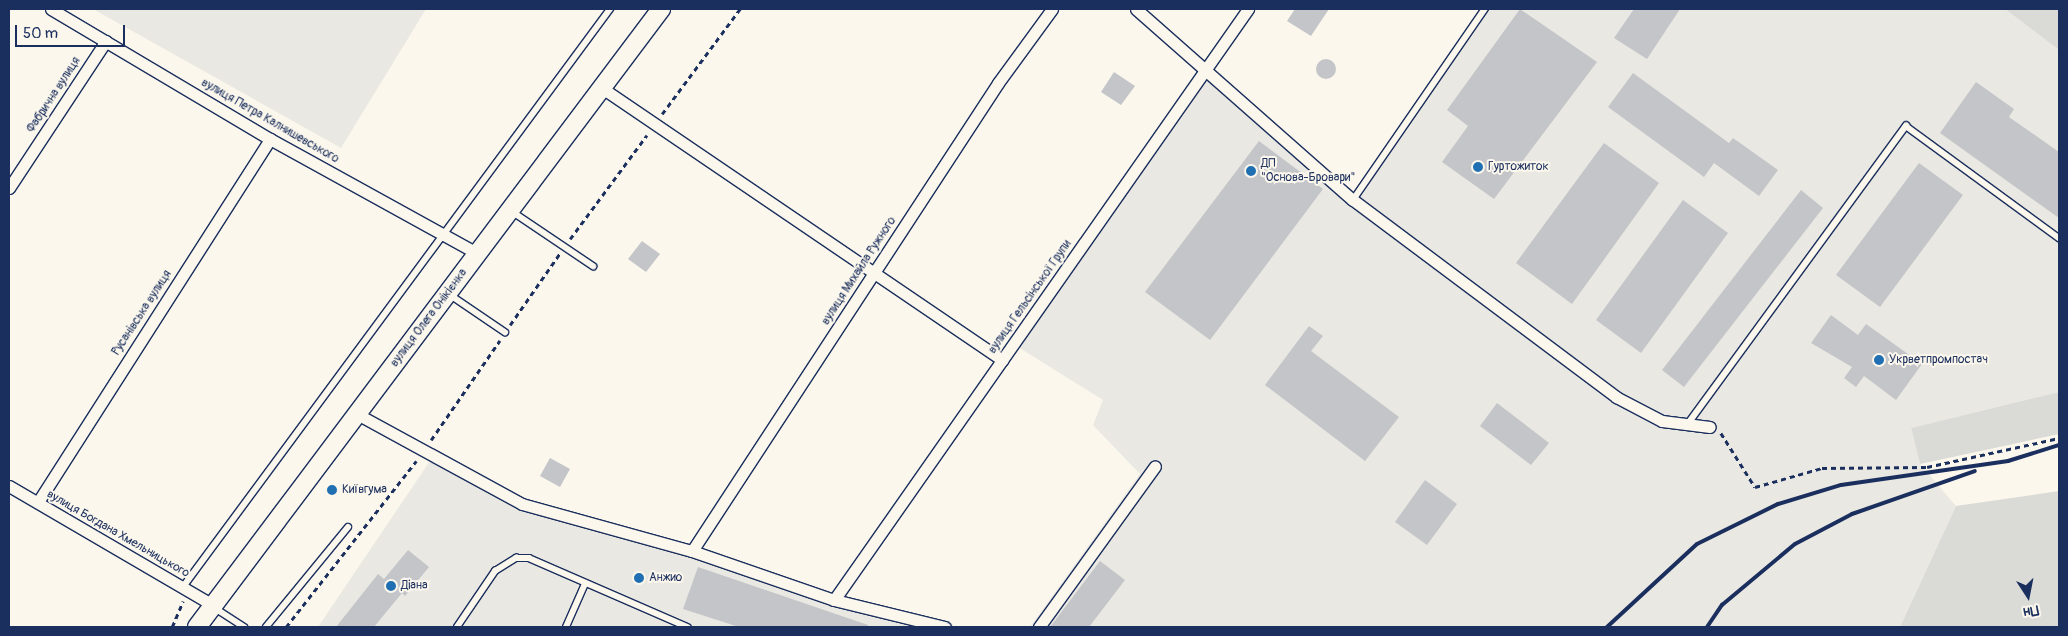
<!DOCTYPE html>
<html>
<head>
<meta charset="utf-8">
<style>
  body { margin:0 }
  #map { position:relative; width:2068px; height:636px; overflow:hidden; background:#fbf7ec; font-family:Pangolin,sans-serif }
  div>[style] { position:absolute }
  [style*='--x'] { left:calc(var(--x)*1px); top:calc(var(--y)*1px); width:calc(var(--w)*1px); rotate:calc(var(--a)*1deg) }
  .built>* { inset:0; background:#eae8e2 }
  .green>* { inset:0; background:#dadad7 }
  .building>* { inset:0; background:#c3c5c9 }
  .round { border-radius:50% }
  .path>* { height:2.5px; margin-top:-1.25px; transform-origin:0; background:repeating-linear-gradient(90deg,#1b2f5e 0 5px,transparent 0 9px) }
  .roads { filter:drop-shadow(1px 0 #1b2f5e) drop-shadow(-1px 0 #1b2f5e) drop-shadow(0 1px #1b2f5e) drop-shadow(0 -1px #1b2f5e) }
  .service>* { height:5.5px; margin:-2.75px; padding:0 2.75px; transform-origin:2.75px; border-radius:2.75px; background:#fbf7ec }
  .minor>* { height:11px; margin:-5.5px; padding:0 5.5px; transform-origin:5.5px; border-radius:5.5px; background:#fbf7ec }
  .primary>* { height:18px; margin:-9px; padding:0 9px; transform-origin:9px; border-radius:9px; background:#fbf7ec }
  .rail>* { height:4px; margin:-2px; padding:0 2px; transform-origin:2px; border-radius:2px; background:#1b2f5e }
  .dots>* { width:14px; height:14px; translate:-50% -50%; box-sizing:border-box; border:2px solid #fbf7ec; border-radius:50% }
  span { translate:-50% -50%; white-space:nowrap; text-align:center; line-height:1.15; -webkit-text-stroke:4px #fbf7ec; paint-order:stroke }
  .street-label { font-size:12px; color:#1b2f5e }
  .poi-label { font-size:12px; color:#1b2f5e }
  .left { translate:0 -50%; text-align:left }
  .frame { position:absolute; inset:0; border:10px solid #1b2f5e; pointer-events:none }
  .north { position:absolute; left:2003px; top:571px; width:50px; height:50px; -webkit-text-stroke:4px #fbf7ec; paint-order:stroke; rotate:169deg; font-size:14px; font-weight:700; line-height:20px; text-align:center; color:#1b2f5e }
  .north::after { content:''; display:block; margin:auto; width:18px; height:22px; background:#1b2f5e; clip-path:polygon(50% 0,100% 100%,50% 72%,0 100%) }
  .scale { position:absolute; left:15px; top:25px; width:110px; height:22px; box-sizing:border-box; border:2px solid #1b2f5e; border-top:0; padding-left:6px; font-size:15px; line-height:18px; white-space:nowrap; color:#1b2f5e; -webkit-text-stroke:4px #fbf7ec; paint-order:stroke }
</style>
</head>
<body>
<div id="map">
  <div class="built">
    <div style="clip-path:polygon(93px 9px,426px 9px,341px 148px)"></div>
    <div style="clip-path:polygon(1485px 9px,2005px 9px,2059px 50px,2059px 392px,1911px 428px,1920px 464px,1956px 506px,1900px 627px,1030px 627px,1140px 474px,1093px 425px,1103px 400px,1013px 344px,1207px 70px,1353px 200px)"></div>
    <div style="clip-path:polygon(432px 458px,522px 504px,834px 600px,945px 627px,318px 627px)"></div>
  </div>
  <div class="green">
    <div style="clip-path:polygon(2005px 9px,2059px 9px,2059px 50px)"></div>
    <div style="clip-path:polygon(2059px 392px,2059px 434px,1920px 464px,1911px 428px)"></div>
    <div style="clip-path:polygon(2059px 491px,2059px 627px,1900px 627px,1956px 506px)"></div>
  </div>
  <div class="building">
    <div style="clip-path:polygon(1295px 9px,1329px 9px,1311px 36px,1287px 21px)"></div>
    <div style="clip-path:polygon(1520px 9px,1597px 62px,1494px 199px,1442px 162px,1468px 126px,1447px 110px)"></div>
    <div style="clip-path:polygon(1634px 9px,1680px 9px,1647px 59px,1614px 38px)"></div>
    <div class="round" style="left:1316px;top:59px;width:20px;height:20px"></div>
    <div style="clip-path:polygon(1114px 72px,1135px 86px,1121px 105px,1101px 92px)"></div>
    <div style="clip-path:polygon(1633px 73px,1729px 143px,1733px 138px,1778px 170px,1759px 196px,1714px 163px,1704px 177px,1608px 107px)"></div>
    <div style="clip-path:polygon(1976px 82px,2014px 109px,2009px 117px,2059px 152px,2059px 218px,1940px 133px)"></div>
    <div style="clip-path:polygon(1259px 141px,1323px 189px,1210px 340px,1145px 292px)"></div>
    <div style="clip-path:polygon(1604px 143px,1659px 183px,1572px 304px,1516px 263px)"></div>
    <div style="clip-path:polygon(1919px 163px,1963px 195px,1880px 307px,1836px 275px)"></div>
    <div style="clip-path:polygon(1801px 190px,1823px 208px,1684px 387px,1662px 370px)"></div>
    <div style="clip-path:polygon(1683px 200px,1728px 233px,1641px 353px,1596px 320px)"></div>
    <div style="clip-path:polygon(642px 241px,660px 254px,646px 272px,628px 259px)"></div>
    <div style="clip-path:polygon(1831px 315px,1858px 335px,1866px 324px,1922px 364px,1896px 400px,1864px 376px,1856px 387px,1844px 378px,1852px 367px,1811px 343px)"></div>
    <div style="clip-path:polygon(1309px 326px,1323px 336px,1311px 351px,1399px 417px,1365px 461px,1265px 385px)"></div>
    <div style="clip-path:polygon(1497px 403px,1549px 443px,1531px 465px,1480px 426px)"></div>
    <div style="clip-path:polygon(550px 458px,570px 469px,560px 487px,540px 476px)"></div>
    <div style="clip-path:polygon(1425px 480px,1457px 504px,1427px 545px,1395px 522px)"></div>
    <div style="clip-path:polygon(408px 550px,429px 567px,405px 596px,402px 593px,374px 627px,336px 627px,378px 574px,384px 579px)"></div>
    <div style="clip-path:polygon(1100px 561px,1125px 580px,1089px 627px,1050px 627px)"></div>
    <div style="clip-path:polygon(698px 567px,868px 625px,868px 627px,739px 627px,683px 609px)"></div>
  </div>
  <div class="path">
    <div style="--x:662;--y:114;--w:131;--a:-53.4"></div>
    <div style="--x:570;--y:239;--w:129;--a:-53.5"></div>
    <div style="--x:510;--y:325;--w:88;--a:-55.2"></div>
    <div style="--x:1721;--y:433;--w:64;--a:57.8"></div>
    <div style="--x:1755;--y:487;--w:70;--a:-15.8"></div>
    <div style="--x:1822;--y:468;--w:105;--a:-0.5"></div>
    <div style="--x:1927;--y:467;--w:135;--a:-12.4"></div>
    <div style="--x:431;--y:440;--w:121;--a:-55.4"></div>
    <div style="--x:172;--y:627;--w:28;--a:-67"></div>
    <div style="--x:286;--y:627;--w:211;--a:-51.9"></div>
  </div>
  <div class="roads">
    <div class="service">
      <div style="--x:1353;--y:200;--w:232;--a:-55.4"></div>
      <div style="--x:513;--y:212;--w:97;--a:34"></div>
      <div style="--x:449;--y:294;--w:68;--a:34.2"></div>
      <div style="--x:1687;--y:425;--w:371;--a:-53.8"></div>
      <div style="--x:1906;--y:126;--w:190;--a:36.2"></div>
      <div style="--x:183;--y:587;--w:719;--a:-53.54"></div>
      <div style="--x:215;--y:608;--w:35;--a:33"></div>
      <div style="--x:266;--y:627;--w:129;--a:-50.6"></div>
      <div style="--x:457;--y:627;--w:68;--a:-55.8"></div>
      <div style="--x:495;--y:571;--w:25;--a:-32"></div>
      <div style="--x:516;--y:558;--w:13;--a:0"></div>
      <div style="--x:529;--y:558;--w:173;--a:23.5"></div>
      <div style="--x:566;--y:627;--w:47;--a:-66.2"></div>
    </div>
    <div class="minor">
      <div style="--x:51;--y:9;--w:255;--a:30.7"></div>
      <div style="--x:270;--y:139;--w:238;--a:28.9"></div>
      <div style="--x:1136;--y:9;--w:289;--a:41.4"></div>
      <div style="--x:1353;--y:200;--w:329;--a:36.8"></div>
      <div style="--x:1616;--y:397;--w:52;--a:27.6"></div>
      <div style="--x:1662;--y:421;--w:48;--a:7.1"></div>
      <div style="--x:602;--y:88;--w:484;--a:34.2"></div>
      <div style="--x:9;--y:188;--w:176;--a:-56.6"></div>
      <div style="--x:357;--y:414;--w:188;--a:28.6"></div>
      <div style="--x:522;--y:504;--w:176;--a:15.5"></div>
      <div style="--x:692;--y:551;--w:150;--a:19"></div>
      <div style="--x:834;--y:600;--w:114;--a:13.7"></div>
      <div style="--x:9;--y:486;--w:238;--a:30.3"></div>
      <div style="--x:38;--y:502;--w:431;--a:-57.4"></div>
      <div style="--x:692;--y:551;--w:559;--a:-56.82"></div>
      <div style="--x:998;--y:83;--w:92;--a:-53.9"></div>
      <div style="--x:834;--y:600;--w:722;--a:-54.99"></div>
      <div style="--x:1039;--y:627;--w:198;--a:-54.2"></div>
    </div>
    <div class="primary">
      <div style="--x:197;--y:627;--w:773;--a:-53.1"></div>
    </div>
  </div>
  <div class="rail">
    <div style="--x:1607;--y:627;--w:122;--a:-42.7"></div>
    <div style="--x:1697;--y:544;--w:90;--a:-26.3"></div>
    <div style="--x:1778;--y:504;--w:66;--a:-16.8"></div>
    <div style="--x:1841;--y:485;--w:169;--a:-8.2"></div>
    <div style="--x:2008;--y:461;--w:53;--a:-17.4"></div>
    <div style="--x:1707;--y:627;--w:27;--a:-56"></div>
    <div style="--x:1722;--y:605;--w:95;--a:-39.9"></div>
    <div style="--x:1795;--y:544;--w:64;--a:-27.8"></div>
    <div style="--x:1852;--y:514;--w:130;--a:-19.3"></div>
  </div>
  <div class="dots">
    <div style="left:1478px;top:167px;background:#1f6fb2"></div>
    <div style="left:1251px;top:171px;background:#1f6fb2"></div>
    <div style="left:1879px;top:360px;background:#1f6fb2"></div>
    <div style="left:332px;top:490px;background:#1f6fb2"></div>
    <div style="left:639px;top:578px;background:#1f6fb2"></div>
    <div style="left:391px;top:586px;background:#1f6fb2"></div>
  </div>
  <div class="street-label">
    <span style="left:54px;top:95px;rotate:-57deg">Фабрична вулиця</span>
    <span style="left:270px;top:121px;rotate:30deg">вулиця Петра Калнишевського</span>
    <span style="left:859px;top:271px;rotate:-57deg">вулиця Михайла Ружного</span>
    <span style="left:1030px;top:297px;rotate:-55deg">вулиця Гельсінської Групи</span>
    <span style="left:142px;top:313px;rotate:-57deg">Русанівська вулиця</span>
    <span style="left:429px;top:318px;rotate:-53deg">вулиця Олега Онікієнка</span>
    <span style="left:118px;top:534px;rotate:30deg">вулиця Богдана Хмельницького</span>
  </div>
  <div class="poi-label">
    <span class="left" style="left:1261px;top:171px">ДП<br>"Основа-Бровари"</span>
    <span class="left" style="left:1488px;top:167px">Гуртожиток</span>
    <span class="left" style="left:1889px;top:360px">Укрветпромпостач</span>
    <span class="left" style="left:342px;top:490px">Київгума</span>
    <span class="left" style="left:649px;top:578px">Анжио</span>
    <span class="left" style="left:401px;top:586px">Діана</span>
  </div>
  <div class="frame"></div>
  <div class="north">Пн</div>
  <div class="scale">50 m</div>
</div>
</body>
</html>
